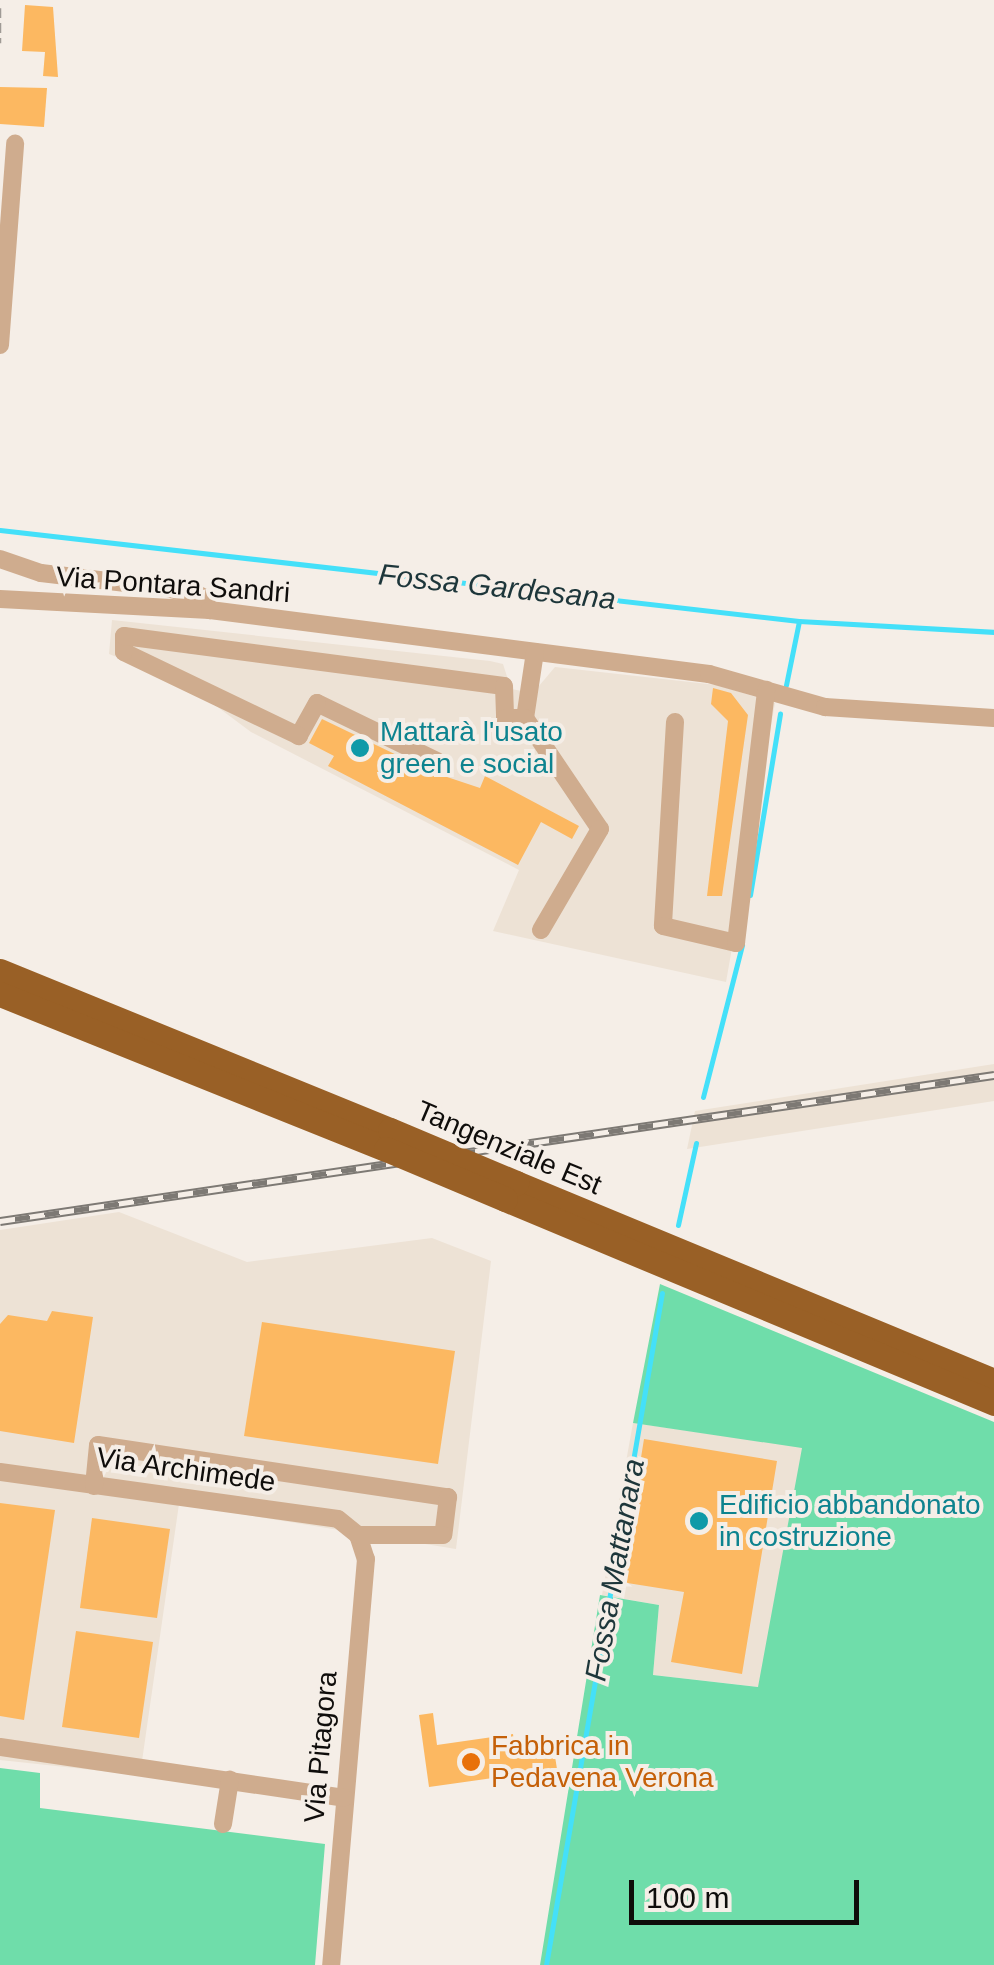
<!DOCTYPE html>
<html>
<head>
<meta charset="utf-8">
<style>
  body { margin:0 }
  #map { position:relative; width:994px; height:1965px; overflow:hidden; background:#f5eee7; font-family:Arial,sans-serif }
  div>[style] { position:absolute }
  [style*='--x'] { left:calc(var(--x)*1px); top:calc(var(--y)*1px); width:calc(var(--w)*1px); rotate:calc(var(--a)*1deg) }
  .built>* { inset:0; background:#ede2d5 }
  .green>* { inset:0; background:#6fddaa }
  .stream>* { height:5px; margin:-2.5px; padding:0 2.5px; transform-origin:2.5px; border-radius:2.5px; background:#44e0f9 }
  .building>* { inset:0; background:#fcb861 }
  .path>* { height:2.5px; margin-top:-1.25px; transform-origin:0; background:repeating-linear-gradient(90deg,#9f9a95 0 10px,transparent 0 15px) }
  .minor>* { height:18px; margin:-9px; padding:0 9px; transform-origin:9px; border-radius:9px; background:#cfac8e }
  .highway>* { height:25px; margin:-12.5px; padding:0 12.5px; transform-origin:12.5px; border-radius:12.5px; background:#996026 }
  .rail>* { height:9px; margin-top:-4.5px; transform-origin:0; background:repeating-linear-gradient(90deg,#f5eee7 0 15px,#7d7974 0 30px); box-sizing:border-box; border-block:2px solid #7d7974 }
  .highway-bridge>* { height:25px; margin:-12.5px; padding:0 12.5px; transform-origin:12.5px; border-radius:12.5px; background:#996026 }
  .dots>* { width:28px; height:28px; translate:-50% -50%; box-sizing:border-box; border:5px solid #f5eee7; border-radius:50% }
  span { translate:-50% -50%; white-space:nowrap; text-align:center; line-height:1.15; -webkit-text-stroke:8px #f5eee7; paint-order:stroke }
  .street-label { font-size:28px; color:#0f0d0b }
  .culture-label { font-size:28px; color:#0d838f }
  .left { translate:0 -50%; text-align:left }
  .food-label { font-size:28px; color:#c56008 }
  .water-label { font-size:30px; color:#1d363a; font-style:italic }
  .scale { position:absolute; left:629px; top:1880px; width:230px; height:45px; box-sizing:border-box; border:5px solid #0f0d0b; border-top:0; padding-left:12px; font-size:30px; line-height:35px; white-space:nowrap; color:#0f0d0b; -webkit-text-stroke:8px #f5eee7; paint-order:stroke }
</style>
</head>
<body>
<div id="map">
  <div class="built">
    <div style="clip-path:polygon(112px 620px,490px 661px,503px 664px,511px 689px,533px 693px,555px 667px,717px 685px,775px 703px,726px 982px,493px 931px,519px 870px,251px 732px,188px 685px,109px 654px)"></div>
    <div style="clip-path:polygon(994px 1064px,994px 1101px,687px 1149px,695px 1111px)"></div>
    <div style="clip-path:polygon(119px 1212px,247px 1262px,432px 1238px,491px 1261px,456px 1549px,179px 1504px,140px 1775px,0 1760px,0 1230px)"></div>
    <div style="clip-path:polygon(633px 1423px,803px 1447px,759px 1687px,653px 1675px,659px 1605px,602px 1595px)"></div>
  </div>
  <div class="green">
    <div style="clip-path:polygon(660px 1284px,994px 1422px,994px 1965px,540px 1965px,600px 1595px,659px 1605px,653px 1675px,758px 1687px,802px 1448px,633px 1423px)"></div>
    <div style="clip-path:polygon(0 1768px,40px 1773px,40px 1808px,325px 1844px,315px 1965px,0 1965px)"></div>
  </div>
  <div class="stream">
    <div style="--x:0;--y:530;--w:804;--a:6.5"></div>
    <div style="--x:799;--y:621;--w:195;--a:3.2"></div>
    <div style="--x:786;--y:685;--w:65;--a:-78.5"></div>
    <div style="--x:750;--y:895;--w:184;--a:-80.6"></div>
    <div style="--x:703;--y:1097;--w:157;--a:-75.6"></div>
    <div style="--x:678;--y:1225;--w:84;--a:-77.6"></div>
    <div style="--x:546;--y:1965;--w:682;--a:-80.21"></div>
  </div>
  <div class="building">
    <div style="clip-path:polygon(25px 5px,53px 7px,58px 77px,43px 76px,45px 52px,22px 51px)"></div>
    <div style="clip-path:polygon(0 87px,47px 88px,44px 127px,0 124px)"></div>
    <div style="clip-path:polygon(713px 688px,731px 693px,748px 715px,722px 896px,707px 896px,728px 721px,711px 704px)"></div>
    <div style="clip-path:polygon(322px 719px,432px 772px,480px 788px,485px 776px,579px 826px,572px 839px,541px 822px,518px 865px,328px 766px,334px 756px,309px 743px)"></div>
    <div style="clip-path:polygon(52px 1311px,93px 1317px,74px 1443px,0 1431px,0 1324px,8px 1315px,47px 1321px)"></div>
    <div style="clip-path:polygon(262px 1322px,455px 1351px,438px 1464px,244px 1436px)"></div>
    <div style="clip-path:polygon(644px 1439px,777px 1461px,742px 1674px,671px 1662px,684px 1592px,621px 1582px)"></div>
    <div style="clip-path:polygon(0 1503px,55px 1510px,24px 1720px,0 1716px)"></div>
    <div style="clip-path:polygon(92px 1518px,170px 1529px,157px 1618px,80px 1608px)"></div>
    <div style="clip-path:polygon(76px 1631px,153px 1642px,139px 1738px,62px 1727px)"></div>
    <div style="clip-path:polygon(433px 1713px,437px 1745px,513px 1734px,515px 1750px,553px 1744px,557px 1769px,429px 1787px,419px 1715px)"></div>
  </div>
  <div class="path">
    <div style="--x:0;--y:8;--w:35;--a:90"></div>
  </div>
  <div class="minor">
    <div style="--x:0;--y:345;--w:202;--a:-85.7"></div>
    <div style="--x:0;--y:559;--w:43;--a:18.9"></div>
    <div style="--x:41;--y:573;--w:126;--a:6.8"></div>
    <div style="--x:166;--y:588;--w:36;--a:13"></div>
    <div style="--x:201;--y:596;--w:17;--a:57"></div>
    <div style="--x:0;--y:599;--w:210;--a:3"></div>
    <div style="--x:210;--y:610;--w:503;--a:7.31"></div>
    <div style="--x:709;--y:674;--w:121;--a:15.9"></div>
    <div style="--x:825;--y:707;--w:169;--a:3.7"></div>
    <div style="--x:535;--y:652;--w:67;--a:98.6"></div>
    <div style="--x:525;--y:718;--w:134;--a:56"></div>
    <div style="--x:600;--y:829;--w:117;--a:120.3"></div>
    <div style="--x:675;--y:722;--w:204;--a:93.4"></div>
    <div style="--x:663;--y:926;--w:75;--a:13.1"></div>
    <div style="--x:736;--y:943;--w:255;--a:-83.2"></div>
    <div style="--x:437;--y:761;--w:133;--a:-154.2"></div>
    <div style="--x:317;--y:703;--w:38;--a:119"></div>
    <div style="--x:299;--y:736;--w:194;--a:-154.4"></div>
    <div style="--x:124;--y:652;--w:16;--a:-90"></div>
    <div style="--x:124;--y:636;--w:383;--a:7.5"></div>
    <div style="--x:504;--y:686;--w:32;--a:88"></div>
    <div style="--x:505;--y:718;--w:20;--a:0"></div>
    <div style="--x:0;--y:1472;--w:341;--a:7.9"></div>
    <div style="--x:338;--y:1519;--w:26;--a:39"></div>
    <div style="--x:358;--y:1535;--w:25;--a:72"></div>
    <div style="--x:366;--y:1559;--w:408;--a:94.9"></div>
    <div style="--x:94;--y:1486;--w:41;--a:-84.4"></div>
    <div style="--x:98;--y:1445;--w:354;--a:8.5"></div>
    <div style="--x:448;--y:1497;--w:38;--a:97"></div>
    <div style="--x:443;--y:1535;--w:85;--a:180"></div>
    <div style="--x:0;--y:1747;--w:348;--a:8.4"></div>
    <div style="--x:223;--y:1824;--w:45;--a:-81"></div>
  </div>
  <div class="highway">
    <div style="--x:0;--y:971;--w:421;--a:22.2"></div>
    <div style="--x:0;--y:994;--w:416;--a:21.9"></div>
    <div style="--x:516;--y:1183;--w:517;--a:22.5"></div>
    <div style="--x:505;--y:1199;--w:530;--a:22.64"></div>
  </div>
  <div class="rail">
    <div style="--x:0;--y:1221;--w:1005;--a:-8.36"></div>
  </div>
  <div class="highway-bridge">
    <div style="--x:390;--y:1130;--w:137;--a:22.8"></div>
    <div style="--x:386;--y:1149;--w:129;--a:22.8"></div>
  </div>
  <div class="dots">
    <div style="left:360px;top:748px;background:#0f9aa8"></div>
    <div style="left:699px;top:1521px;background:#0f9aa8"></div>
    <div style="left:471px;top:1762px;background:#e8710a"></div>
  </div>
  <div class="street-label">
    <span style="left:173px;top:585px;rotate:4deg">Via Pontara Sandri</span>
    <span style="left:509px;top:1148px;rotate:23deg">Tangenziale Est</span>
    <span style="left:186px;top:1470px;rotate:8deg">Via Archimede</span>
    <span style="left:321px;top:1747px;rotate:-85deg">Via Pitagora</span>
  </div>
  <div class="culture-label">
    <span class="left" style="left:380px;top:748px">Mattarà l'usato<br>green e social</span>
    <span class="left" style="left:719px;top:1521px">Edificio abbandonato<br>in costruzione</span>
  </div>
  <div class="food-label">
    <span class="left" style="left:491px;top:1762px">Fabbrica in<br>Pedavena Verona</span>
  </div>
  <div class="water-label">
    <span style="left:497px;top:587px;rotate:6deg">Fossa Gardesana</span>
    <span style="left:615px;top:1570px;rotate:-80deg">Fossa Mattanara</span>
  </div>
  <div class="scale">100 m</div>
</div>
</body>
</html>
